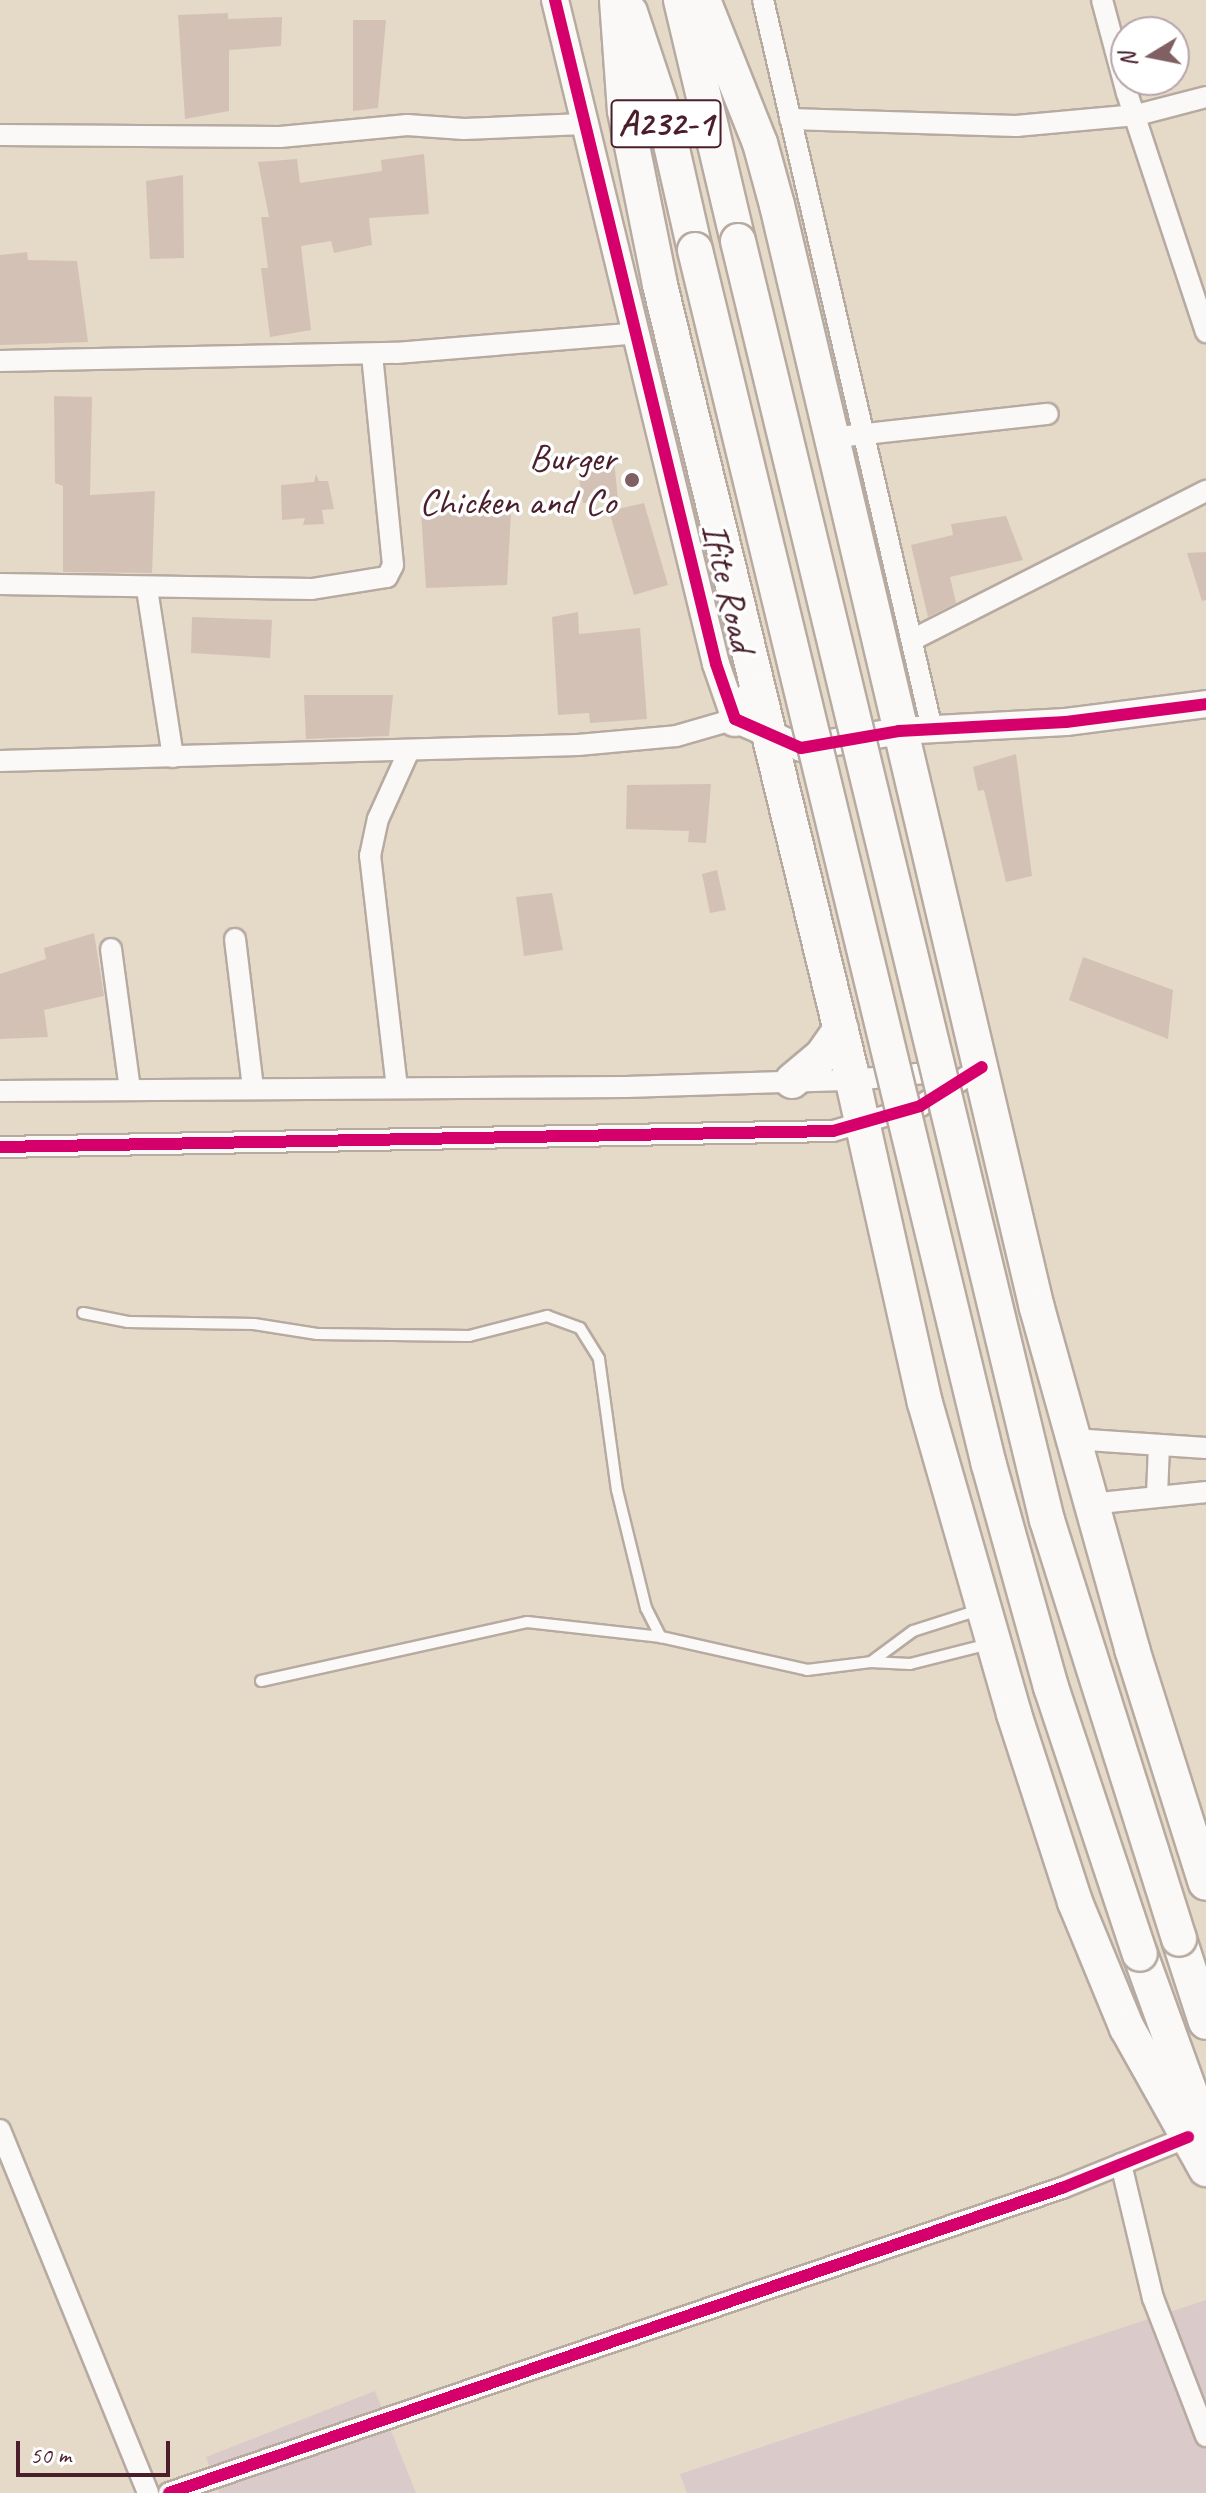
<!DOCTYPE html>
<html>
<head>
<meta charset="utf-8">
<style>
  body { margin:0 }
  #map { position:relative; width:1206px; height:2493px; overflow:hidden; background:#e5d9c8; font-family:Caveat,sans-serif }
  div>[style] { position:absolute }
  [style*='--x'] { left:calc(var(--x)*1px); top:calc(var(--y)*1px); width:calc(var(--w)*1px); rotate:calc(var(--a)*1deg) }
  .industrial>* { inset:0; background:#dacaca }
  .building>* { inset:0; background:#d4c1b5 }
  .roads { filter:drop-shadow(2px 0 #b6aaa1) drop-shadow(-2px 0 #b6aaa1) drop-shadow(0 2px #b6aaa1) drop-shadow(0 -2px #b6aaa1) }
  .service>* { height:10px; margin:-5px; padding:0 5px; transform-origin:5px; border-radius:5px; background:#fbf9f7 }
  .minor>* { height:20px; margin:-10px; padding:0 10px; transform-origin:10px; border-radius:10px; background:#fbf9f7 }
  .tertiary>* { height:26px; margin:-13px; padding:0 13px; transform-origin:13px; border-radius:13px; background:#fbf9f7 }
  .trunk>* { height:34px; margin:-17px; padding:0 17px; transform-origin:17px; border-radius:17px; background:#fbf9f7 }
  .bridges { filter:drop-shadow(2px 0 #b6aaa1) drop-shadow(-2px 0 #b6aaa1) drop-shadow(0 2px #b6aaa1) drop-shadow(0 -2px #b6aaa1) }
  .trunk-bridge>* { height:34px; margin:-17px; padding:0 17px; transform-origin:17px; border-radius:17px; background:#fbf9f7 }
  .cycleway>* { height:12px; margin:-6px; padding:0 6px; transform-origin:6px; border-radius:6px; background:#d6006c }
  .dots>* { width:22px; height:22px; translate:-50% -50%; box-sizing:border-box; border:4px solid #fff; border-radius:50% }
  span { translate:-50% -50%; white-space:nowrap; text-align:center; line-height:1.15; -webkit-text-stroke:7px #fff; paint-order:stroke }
  .shield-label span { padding:2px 6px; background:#fff; border:2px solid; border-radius:6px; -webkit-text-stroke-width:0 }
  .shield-label { font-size:36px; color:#4a1f2b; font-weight:700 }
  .poi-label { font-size:38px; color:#4a1f2b }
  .right { translate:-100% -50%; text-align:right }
  .street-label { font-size:38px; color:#4a1f2b }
  .north { position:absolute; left:1110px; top:16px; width:80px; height:80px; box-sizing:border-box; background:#fff; border:2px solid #b7a5aa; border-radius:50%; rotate:260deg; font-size:22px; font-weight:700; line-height:32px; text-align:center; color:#4a1f2b }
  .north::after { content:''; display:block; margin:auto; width:28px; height:36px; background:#806062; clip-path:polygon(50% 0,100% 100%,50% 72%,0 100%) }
  .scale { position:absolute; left:16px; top:2441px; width:154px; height:36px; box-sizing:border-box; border:4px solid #4a1f2b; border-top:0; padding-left:10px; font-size:24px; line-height:28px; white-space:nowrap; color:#4a1f2b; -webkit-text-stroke:6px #fff; paint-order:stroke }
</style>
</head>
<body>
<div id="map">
  <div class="industrial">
    <div style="clip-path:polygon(1206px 2300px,1206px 2493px,687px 2493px,680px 2474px)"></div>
    <div style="clip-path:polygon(375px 2391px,416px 2493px,219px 2493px,206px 2457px)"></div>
  </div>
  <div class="building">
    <div style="clip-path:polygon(228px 13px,228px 19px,282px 17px,281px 46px,229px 50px,229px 111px,185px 119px,178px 15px)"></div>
    <div style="clip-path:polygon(353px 20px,386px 20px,378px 108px,353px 111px)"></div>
    <div style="clip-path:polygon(424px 154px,429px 214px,369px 218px,372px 245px,334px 253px,331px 241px,301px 246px,311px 330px,270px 337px,261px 268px,268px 268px,261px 217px,269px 217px,258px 162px,297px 159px,300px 183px,382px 171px,381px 160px)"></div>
    <div style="clip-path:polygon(183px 175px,184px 258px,150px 259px,146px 181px)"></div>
    <div style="clip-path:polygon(27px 252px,28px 260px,77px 261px,88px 342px,0 345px,0 255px)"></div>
    <div style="clip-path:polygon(54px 396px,92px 397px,90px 495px,155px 491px,152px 573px,63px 572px,63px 486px,55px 483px)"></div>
    <div style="clip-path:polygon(614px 460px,618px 500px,583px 503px,577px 465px)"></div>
    <div style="clip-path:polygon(316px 474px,319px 481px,328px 481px,334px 509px,322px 510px,324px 524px,303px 525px,305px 518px,282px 520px,281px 485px,314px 482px)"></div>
    <div style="clip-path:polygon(644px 503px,668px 585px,634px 595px,609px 511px)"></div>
    <div style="clip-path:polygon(511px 511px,507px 585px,426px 588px,421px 512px)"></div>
    <div style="clip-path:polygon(1006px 516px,1023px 560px,950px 577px,956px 603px,928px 617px,911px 545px,953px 535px,951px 524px)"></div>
    <div style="clip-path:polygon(1206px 552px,1206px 600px,1202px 601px,1187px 553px)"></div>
    <div style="clip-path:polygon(578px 612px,579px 634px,640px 628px,647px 719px,590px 723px,589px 713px,558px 715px,552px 617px)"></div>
    <div style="clip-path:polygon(192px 617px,272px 620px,270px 658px,191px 653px)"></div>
    <div style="clip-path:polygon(304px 695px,393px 695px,389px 736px,306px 739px)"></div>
    <div style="clip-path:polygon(1016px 754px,1032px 876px,1006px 882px,984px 790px,978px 791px,973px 767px)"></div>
    <div style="clip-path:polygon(711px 784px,706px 843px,688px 842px,689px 831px,626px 829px,627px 785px)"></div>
    <div style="clip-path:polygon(717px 870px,726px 910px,710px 913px,702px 874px)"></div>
    <div style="clip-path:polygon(552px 893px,563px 950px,524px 956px,516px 897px)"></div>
    <div style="clip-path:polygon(94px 933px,104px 996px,44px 1010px,48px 1037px,0 1039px,0 974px,46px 959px,44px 948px)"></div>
    <div style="clip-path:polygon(1083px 957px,1173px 990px,1168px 1039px,1069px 1000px)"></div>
  </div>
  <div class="roads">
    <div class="service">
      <div style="--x:83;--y:1313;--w:46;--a:11.3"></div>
      <div style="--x:128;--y:1322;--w:126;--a:0.9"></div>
      <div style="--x:254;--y:1324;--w:64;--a:9"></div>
      <div style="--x:317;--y:1334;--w:152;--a:0.8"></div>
      <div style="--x:469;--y:1336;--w:81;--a:-14.4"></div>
      <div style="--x:547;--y:1316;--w:35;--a:20"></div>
      <div style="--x:580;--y:1328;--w:36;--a:58"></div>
      <div style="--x:599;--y:1359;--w:132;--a:82.2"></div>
      <div style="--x:617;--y:1490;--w:122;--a:76.2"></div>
      <div style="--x:646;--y:1608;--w:33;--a:63"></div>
      <div style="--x:871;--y:1662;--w:52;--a:-36.4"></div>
      <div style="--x:913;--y:1631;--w:69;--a:-17.7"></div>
      <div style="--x:261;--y:1681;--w:272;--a:-12.5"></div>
      <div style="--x:527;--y:1622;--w:135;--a:6.4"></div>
      <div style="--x:661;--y:1637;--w:150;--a:12.7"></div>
      <div style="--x:807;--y:1670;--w:64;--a:-7.1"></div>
      <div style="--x:871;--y:1662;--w:39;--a:3"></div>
      <div style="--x:910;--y:1664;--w:81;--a:-14.2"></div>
    </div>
    <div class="minor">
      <div style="--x:763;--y:0;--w:748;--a:76.95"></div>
      <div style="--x:1102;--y:0;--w:96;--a:75"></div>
      <div style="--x:1127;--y:93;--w:252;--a:71.7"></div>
      <div style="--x:790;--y:119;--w:226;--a:1.8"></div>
      <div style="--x:1016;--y:126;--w:121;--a:-5.2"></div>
      <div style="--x:1137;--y:115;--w:71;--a:-14.6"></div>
      <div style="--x:0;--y:135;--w:280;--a:0.4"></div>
      <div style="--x:280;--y:137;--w:128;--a:-5.4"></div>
      <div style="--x:407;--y:125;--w:57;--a:4"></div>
      <div style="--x:464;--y:129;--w:120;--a:-2.4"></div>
      <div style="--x:0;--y:361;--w:396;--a:-1.2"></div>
      <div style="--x:396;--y:353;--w:242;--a:-4.7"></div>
      <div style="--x:829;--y:438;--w:220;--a:-6.3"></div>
      <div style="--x:0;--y:584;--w:312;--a:0.9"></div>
      <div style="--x:312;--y:589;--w:76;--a:-9.1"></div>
      <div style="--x:387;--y:577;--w:13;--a:-63"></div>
      <div style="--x:393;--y:565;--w:212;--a:-95.7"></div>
      <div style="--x:147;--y:589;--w:170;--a:81.2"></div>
      <div style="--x:912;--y:640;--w:330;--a:-26.9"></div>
      <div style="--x:0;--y:761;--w:578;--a:-1.59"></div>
      <div style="--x:578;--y:745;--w:98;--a:-5.2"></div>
      <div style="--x:676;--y:736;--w:61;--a:-16.1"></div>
      <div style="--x:235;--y:939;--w:150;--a:83.1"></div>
      <div style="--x:111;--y:949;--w:142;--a:82.3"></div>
      <div style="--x:397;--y:1088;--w:234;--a:-96.6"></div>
      <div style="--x:370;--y:856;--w:38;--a:-78"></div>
      <div style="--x:378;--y:819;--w:72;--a:-65.6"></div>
      <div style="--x:0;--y:1091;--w:626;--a:-0.37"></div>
      <div style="--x:626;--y:1087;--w:227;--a:-1.8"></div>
      <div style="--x:853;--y:1080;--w:93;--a:-5.5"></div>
      <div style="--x:0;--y:1147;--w:833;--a:-1.1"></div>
      <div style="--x:833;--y:1131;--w:91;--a:-16"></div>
      <div style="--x:920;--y:1106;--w:73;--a:-32.2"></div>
      <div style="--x:1073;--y:1439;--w:133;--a:3.9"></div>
      <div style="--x:1157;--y:1495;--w:50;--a:-87.7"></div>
      <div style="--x:1090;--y:1504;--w:117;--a:-5.9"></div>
      <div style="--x:0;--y:2130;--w:392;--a:67.8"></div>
      <div style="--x:1121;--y:2164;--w:138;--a:76.6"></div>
      <div style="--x:1153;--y:2298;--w:148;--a:69"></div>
      <div style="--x:169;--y:2493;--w:944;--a:-18.86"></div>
      <div style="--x:1062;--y:2188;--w:136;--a:-22"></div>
    </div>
    <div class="tertiary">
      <div style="--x:555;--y:0;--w:683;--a:76.37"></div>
      <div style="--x:716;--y:664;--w:58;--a:70.9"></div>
      <div style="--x:735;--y:719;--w:72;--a:23.7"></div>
      <div style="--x:801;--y:748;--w:99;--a:-9.8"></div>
      <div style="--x:899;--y:731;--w:167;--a:-3.1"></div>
      <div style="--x:1066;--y:722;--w:141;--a:-7.3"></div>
    </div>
    <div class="trunk">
      <div style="--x:617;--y:0;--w:111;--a:85.9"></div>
      <div style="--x:625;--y:111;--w:177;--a:78.6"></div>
      <div style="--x:660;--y:285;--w:806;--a:76.36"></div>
      <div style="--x:850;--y:1068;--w:343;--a:77.4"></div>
      <div style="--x:925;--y:1403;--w:323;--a:74"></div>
      <div style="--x:1014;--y:1714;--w:198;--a:72"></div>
      <div style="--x:1075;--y:1902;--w:136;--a:67.6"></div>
      <div style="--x:1127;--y:2028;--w:162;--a:60.7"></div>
      <div style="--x:681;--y:0;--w:248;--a:76.7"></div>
      <div style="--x:703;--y:0;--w:154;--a:68.3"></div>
      <div style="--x:760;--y:143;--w:64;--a:74.7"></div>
      <div style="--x:777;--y:205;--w:1133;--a:76.74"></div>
      <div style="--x:1037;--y:1308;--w:354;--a:74.4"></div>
      <div style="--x:1132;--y:1649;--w:245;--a:72.5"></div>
      <div style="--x:630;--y:12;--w:112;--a:71.7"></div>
      <div style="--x:665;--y:118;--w:135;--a:77.2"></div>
      <div style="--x:735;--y:719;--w:35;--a:-51"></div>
      <div style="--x:792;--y:1081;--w:39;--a:-40"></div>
      <div style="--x:822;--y:1056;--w:33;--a:-55"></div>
      <div style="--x:1179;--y:1939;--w:87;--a:72"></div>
      <div style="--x:1140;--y:1954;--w:191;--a:70.1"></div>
    </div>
  </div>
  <div class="bridges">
    <div class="trunk-bridge">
      <div style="--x:738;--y:241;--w:1316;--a:76.42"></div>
      <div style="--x:1047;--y:1520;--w:439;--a:72.5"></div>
      <div style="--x:695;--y:250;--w:1250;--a:76.4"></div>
      <div style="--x:989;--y:1465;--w:230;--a:74.4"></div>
      <div style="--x:1051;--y:1687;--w:281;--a:71.6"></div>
    </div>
  </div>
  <div class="cycleway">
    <div style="--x:555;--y:0;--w:683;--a:76.37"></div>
    <div style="--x:716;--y:664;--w:58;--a:70.9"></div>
    <div style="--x:735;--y:719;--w:72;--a:23.7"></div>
    <div style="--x:801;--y:748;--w:99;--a:-9.8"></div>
    <div style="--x:899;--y:731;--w:167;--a:-3.1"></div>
    <div style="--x:1066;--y:722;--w:141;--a:-7.3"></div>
    <div style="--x:0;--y:1147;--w:833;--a:-1.1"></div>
    <div style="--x:833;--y:1131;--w:91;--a:-16"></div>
    <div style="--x:920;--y:1106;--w:73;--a:-32.2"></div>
    <div style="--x:169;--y:2493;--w:944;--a:-18.86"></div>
    <div style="--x:1062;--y:2188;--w:136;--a:-22"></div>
  </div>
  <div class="dots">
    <div style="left:632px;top:480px;background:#806062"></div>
  </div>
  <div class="shield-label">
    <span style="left:666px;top:124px">A232-1</span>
  </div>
  <div class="poi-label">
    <span class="right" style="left:616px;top:480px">Burger<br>Chicken and Co</span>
  </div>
  <div class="street-label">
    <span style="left:729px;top:587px;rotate:77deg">Ifite Road</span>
  </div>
  <div class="north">N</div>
  <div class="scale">50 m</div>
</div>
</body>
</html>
